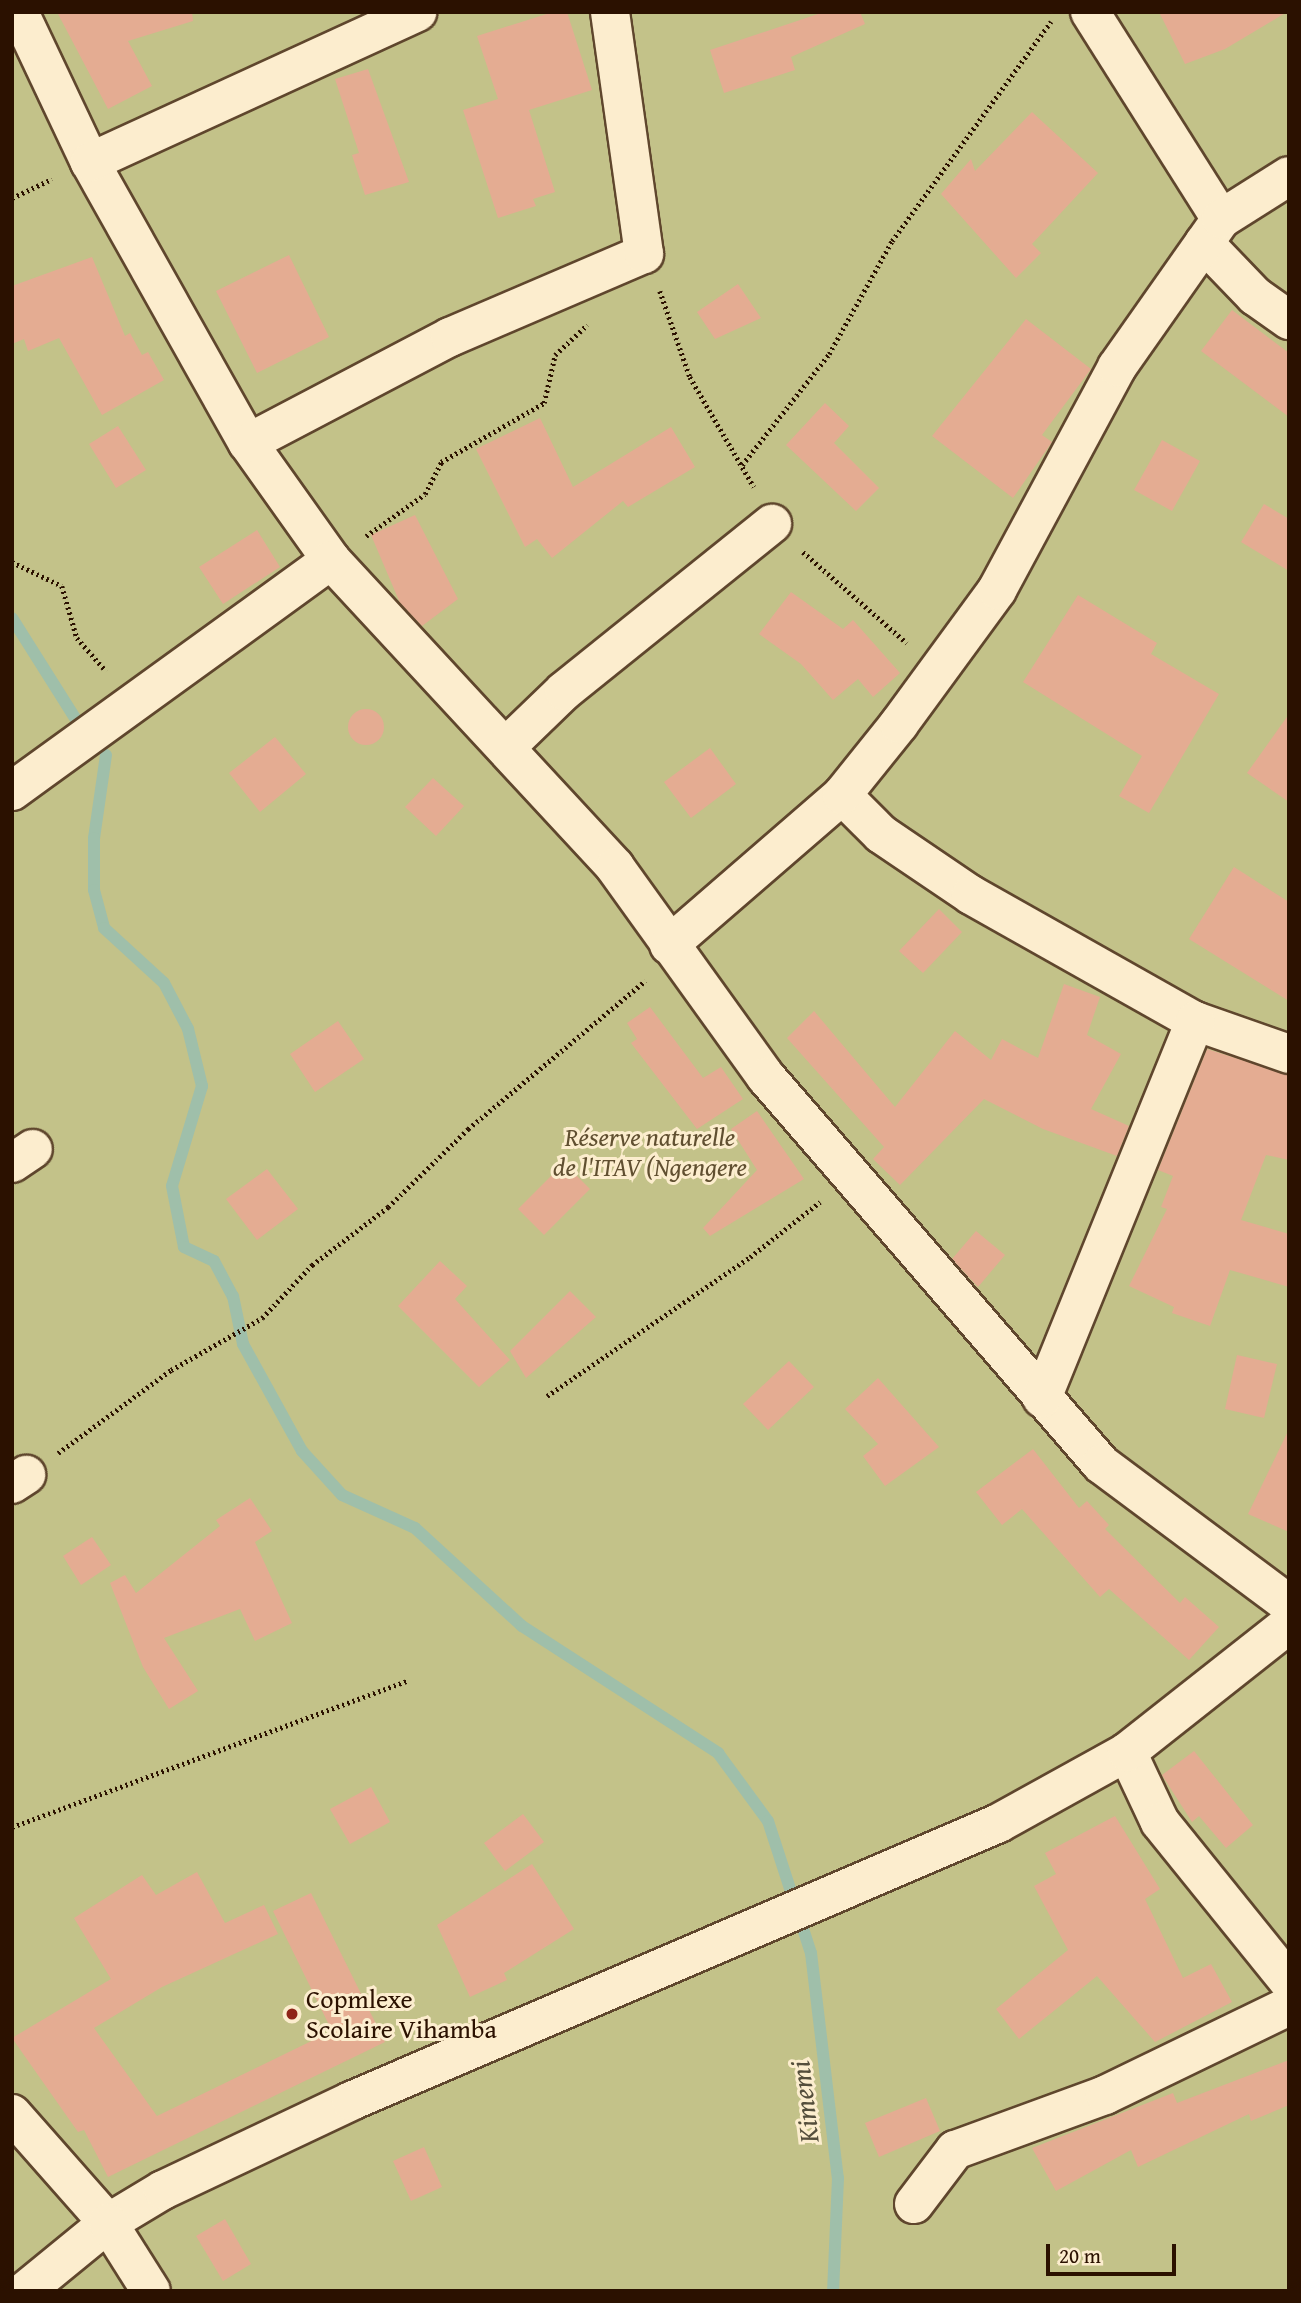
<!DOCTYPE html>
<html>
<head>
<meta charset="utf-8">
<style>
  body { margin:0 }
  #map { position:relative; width:1301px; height:2303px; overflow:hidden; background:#fae4b4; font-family:"Gentium Book Plus",serif }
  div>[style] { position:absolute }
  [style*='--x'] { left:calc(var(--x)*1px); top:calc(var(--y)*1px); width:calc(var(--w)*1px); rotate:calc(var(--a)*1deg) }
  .green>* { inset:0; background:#c3c289 }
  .stream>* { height:12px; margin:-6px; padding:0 6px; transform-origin:6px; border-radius:6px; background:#9fbfaa }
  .building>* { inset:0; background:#e4ac92 }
  .round { border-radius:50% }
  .path>* { height:4.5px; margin-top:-2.25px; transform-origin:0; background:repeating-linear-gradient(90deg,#2b1100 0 2px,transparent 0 5.5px) }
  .roads { filter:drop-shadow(2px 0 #5f462d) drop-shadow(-2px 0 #5f462d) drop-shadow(0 2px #5f462d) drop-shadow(0 -2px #5f462d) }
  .street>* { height:38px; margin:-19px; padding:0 19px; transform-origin:19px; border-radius:19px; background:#fcedce }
  .secondary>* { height:38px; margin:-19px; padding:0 19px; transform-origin:19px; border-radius:19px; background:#fcedce }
  .dots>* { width:19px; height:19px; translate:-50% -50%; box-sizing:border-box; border:4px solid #fcedce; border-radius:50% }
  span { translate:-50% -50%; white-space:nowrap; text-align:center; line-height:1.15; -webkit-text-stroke:6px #fcedce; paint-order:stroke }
  .park-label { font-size:26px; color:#604f30; font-style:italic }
  .poi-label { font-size:26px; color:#2b1100 }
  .left { translate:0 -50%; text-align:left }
  .water-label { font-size:28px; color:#544e3c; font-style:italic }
  .frame { position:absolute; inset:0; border:14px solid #2b1100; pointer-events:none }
  .scale { position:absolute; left:1046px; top:2244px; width:130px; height:32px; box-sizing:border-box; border:4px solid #2b1100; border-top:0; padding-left:9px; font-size:21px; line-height:24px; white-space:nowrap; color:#2b1100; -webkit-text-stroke:5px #fcedce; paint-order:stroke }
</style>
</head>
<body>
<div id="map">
  <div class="green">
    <div style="clip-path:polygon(12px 12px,1289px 12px,1289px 2291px,12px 2291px)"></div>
  </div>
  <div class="stream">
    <div style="--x:12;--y:618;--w:128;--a:57.8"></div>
    <div style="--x:106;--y:755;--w:84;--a:98.2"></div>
    <div style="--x:94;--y:838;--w:52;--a:90"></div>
    <div style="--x:94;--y:890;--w:39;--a:75"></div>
    <div style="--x:104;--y:928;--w:81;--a:42.5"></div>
    <div style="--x:164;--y:983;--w:52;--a:62.4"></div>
    <div style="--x:188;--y:1029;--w:59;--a:76.2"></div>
    <div style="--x:202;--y:1086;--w:104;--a:106.7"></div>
    <div style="--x:172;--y:1186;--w:62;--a:78.9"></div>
    <div style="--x:184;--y:1247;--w:33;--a:25"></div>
    <div style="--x:214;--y:1261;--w:40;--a:62"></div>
    <div style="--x:233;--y:1296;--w:49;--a:78.2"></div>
    <div style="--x:243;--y:1344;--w:122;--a:61.1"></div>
    <div style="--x:302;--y:1451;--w:59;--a:47.7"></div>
    <div style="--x:342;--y:1495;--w:80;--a:24.3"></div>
    <div style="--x:415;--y:1528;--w:145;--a:42.5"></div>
    <div style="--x:522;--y:1626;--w:234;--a:32.9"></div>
    <div style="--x:718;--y:1753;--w:84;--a:53.7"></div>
    <div style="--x:768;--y:1821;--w:139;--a:72"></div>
    <div style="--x:811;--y:1953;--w:227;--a:83.2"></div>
    <div style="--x:838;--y:2178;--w:113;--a:92.5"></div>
  </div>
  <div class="building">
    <div style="clip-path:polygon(57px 12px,192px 12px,193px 21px,128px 41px,152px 86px,108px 109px)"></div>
    <div style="clip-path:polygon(553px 12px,567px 12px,592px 90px,529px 110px,555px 192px,533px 199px,536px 206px,498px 218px,463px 110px,498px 99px,477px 36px)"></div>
    <div style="clip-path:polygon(824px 12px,860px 12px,865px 24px,791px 57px,795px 70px,724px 93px,710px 50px)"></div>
    <div style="clip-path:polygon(1159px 12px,1287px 12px,1225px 49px,1185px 64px)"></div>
    <div style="clip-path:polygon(368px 69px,409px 182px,365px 195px,352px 155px,359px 153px,335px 79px)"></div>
    <div style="clip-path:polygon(1032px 112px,1098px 173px,1032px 244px,1041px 253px,1016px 278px,941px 194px,971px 159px,975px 171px)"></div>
    <div style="clip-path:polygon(289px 255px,329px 337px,257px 373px,216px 291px)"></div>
    <div style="clip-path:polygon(92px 257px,125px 336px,130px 333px,142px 355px,148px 352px,164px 380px,102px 415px,59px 338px,28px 351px,24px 339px,12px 344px,12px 286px)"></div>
    <div style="clip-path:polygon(738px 284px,761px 318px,715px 339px,697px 312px)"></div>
    <div style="clip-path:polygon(1232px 310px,1289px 353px,1289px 417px,1201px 351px)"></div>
    <div style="clip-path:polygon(1026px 319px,1091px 369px,1042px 435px,1052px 442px,1013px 498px,932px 436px)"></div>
    <div style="clip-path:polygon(825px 403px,849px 426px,834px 443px,879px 488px,856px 511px,786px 445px)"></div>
    <div style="clip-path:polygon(540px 418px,573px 487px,671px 427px,695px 467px,628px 507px,623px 501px,552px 558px,537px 539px,525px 547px,476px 449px)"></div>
    <div style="clip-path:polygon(118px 426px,146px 470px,116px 488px,89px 444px)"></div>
    <div style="clip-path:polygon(1162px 440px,1200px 461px,1172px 511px,1134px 490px)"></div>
    <div style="clip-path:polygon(1264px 504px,1289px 519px,1289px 571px,1241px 542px)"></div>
    <div style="clip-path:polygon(415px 515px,458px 599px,422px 626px,400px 603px,371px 535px)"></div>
    <div style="clip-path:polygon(257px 530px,280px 567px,223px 604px,199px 567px)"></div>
    <div style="clip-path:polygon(791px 592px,843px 629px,853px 620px,900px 673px,873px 697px,858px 679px,833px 700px,801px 664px,759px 634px)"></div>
    <div style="clip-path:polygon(1078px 595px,1157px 643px,1151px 654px,1219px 694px,1149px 813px,1119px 796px,1142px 756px,1023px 682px)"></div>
    <div class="round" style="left:348px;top:709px;width:36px;height:36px"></div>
    <div style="clip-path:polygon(1289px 714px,1289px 802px,1247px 773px)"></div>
    <div style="clip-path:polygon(275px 737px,306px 774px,260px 812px,229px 773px)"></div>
    <div style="clip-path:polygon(710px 748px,736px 784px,691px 818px,664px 782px)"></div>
    <div style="clip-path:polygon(433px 778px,464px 806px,436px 836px,405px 807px)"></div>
    <div style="clip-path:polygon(1234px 867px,1289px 902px,1289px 1001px,1189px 939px)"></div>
    <div style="clip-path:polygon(939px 909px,962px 932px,923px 973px,899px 951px)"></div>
    <div style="clip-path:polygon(1064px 984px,1100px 997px,1087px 1035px,1121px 1054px,1091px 1109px,1129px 1126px,1117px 1156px,1043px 1129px,984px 1099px,900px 1185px,873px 1159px,884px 1147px,787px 1038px,814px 1011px,895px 1107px,955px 1031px,991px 1060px,1002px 1039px,1038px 1058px)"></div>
    <div style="clip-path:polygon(650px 1007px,703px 1078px,721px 1067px,743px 1099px,697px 1129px,631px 1043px,637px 1039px,627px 1023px)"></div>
    <div style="clip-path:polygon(338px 1021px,364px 1059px,315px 1092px,290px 1054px)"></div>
    <div style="clip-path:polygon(1207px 1049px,1289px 1075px,1289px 1160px,1266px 1155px,1241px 1220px,1289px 1234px,1289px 1287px,1230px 1270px,1210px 1326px,1172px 1313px,1174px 1307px,1129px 1286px,1167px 1209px,1161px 1207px,1173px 1176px,1158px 1170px)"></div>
    <div style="clip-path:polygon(757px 1111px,804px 1179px,710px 1236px,703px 1228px,757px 1170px,731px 1129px)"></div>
    <div style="clip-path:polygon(564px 1163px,590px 1189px,544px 1235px,518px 1209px)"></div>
    <div style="clip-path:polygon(267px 1169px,298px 1209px,257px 1240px,226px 1199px)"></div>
    <div style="clip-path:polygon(976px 1231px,1005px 1255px,978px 1287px,952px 1259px)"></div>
    <div style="clip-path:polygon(440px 1261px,467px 1286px,455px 1299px,510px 1360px,479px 1387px,398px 1306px)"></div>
    <div style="clip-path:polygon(570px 1291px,596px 1317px,526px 1378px,510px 1351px)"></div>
    <div style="clip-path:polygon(1237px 1355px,1277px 1364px,1264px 1418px,1225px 1409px)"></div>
    <div style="clip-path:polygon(789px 1361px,814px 1387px,768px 1430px,743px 1404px)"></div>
    <div style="clip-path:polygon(878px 1378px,939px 1447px,885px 1486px,863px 1456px,878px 1444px,845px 1409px)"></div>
    <div style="clip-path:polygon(1289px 1429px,1289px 1532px,1248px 1514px)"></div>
    <div style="clip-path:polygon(1033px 1449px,1079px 1508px,1087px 1501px,1109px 1525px,1105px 1529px,1180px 1603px,1185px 1597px,1219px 1627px,1189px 1660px,1109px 1589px,1100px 1597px,1022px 1509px,1002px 1525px,976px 1492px)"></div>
    <div style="clip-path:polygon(250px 1498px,272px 1531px,255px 1542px,292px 1623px,255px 1641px,240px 1609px,164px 1638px,198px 1691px,169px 1709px,143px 1667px,110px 1583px,125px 1575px,136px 1593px,220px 1526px,216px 1520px)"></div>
    <div style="clip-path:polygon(92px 1537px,111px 1565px,81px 1585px,63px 1556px)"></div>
    <div style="clip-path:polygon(1194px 1751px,1253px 1825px,1226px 1848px,1199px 1816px,1192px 1822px,1162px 1775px)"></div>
    <div style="clip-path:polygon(371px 1787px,390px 1822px,350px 1844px,330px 1809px)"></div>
    <div style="clip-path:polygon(523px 1814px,544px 1842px,505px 1871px,484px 1843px)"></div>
    <div style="clip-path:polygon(1115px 1816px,1160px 1889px,1145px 1899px,1183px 1978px,1211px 1964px,1232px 2002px,1155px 2042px,1097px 1976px,1019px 2039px,996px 2009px,1068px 1950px,1034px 1886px,1056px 1874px,1045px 1853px)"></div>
    <div style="clip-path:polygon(532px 1864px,574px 1929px,504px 1973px,507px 1980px,470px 1997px,437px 1925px)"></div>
    <div style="clip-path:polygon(197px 1872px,225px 1923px,264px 1905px,278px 1934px,162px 1987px,94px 2028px,157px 2116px,332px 2031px,273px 1911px,311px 1893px,385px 2042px,108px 2177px,84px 2130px,78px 2132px,12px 2038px,111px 1979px,74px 1918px,142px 1875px,156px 1895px)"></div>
    <div style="clip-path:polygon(1289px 2060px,1289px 2105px,1251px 2121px,1249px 2114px,1138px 2167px,1131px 2150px,1056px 2191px,1032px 2148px,1173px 2093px,1177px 2103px)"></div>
    <div style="clip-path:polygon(926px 2098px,940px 2131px,879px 2157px,865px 2123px)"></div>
    <div style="clip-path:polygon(424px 2147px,442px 2187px,411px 2201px,393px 2161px)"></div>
    <div style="clip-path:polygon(225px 2219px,251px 2264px,223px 2281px,196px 2236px)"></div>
  </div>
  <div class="path">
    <div style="--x:12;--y:198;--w:44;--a:-25.4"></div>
    <div style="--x:660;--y:291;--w:91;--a:70.8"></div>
    <div style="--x:690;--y:377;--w:127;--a:59.8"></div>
    <div style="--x:742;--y:465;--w:141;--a:-51.9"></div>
    <div style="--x:829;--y:354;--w:129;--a:-60.9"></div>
    <div style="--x:892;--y:241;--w:271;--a:-54.1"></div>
    <div style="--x:366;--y:536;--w:72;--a:-35.4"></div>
    <div style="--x:425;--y:494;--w:36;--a:-63"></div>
    <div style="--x:441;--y:462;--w:119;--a:-29.8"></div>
    <div style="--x:544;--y:403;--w:49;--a:-77.1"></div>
    <div style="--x:555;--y:355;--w:44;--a:-43.2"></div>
    <div style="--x:803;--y:552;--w:138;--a:41.2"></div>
    <div style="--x:12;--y:562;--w:55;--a:25.6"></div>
    <div style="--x:62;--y:586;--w:54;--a:73.9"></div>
    <div style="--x:77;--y:638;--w:44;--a:48.7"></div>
    <div style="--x:547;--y:1396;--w:246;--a:-34.4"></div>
    <div style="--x:750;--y:1257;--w:89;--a:-38.2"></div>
    <div style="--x:58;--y:1453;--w:140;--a:-36.3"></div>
    <div style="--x:171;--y:1370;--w:105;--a:-29.7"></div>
    <div style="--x:262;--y:1318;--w:73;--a:-46.7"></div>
    <div style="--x:312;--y:1265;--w:96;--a:-37.3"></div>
    <div style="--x:388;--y:1207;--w:112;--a:-44.3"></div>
    <div style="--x:468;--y:1129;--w:231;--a:-39.9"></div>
    <div style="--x:12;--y:1827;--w:423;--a:-20.3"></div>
  </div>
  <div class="roads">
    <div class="street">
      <div style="--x:19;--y:12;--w:166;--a:64.7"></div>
      <div style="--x:90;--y:162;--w:322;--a:60.7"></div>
      <div style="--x:248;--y:443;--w:143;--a:54.6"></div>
      <div style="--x:331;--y:560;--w:418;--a:47.2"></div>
      <div style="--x:615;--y:867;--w:259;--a:54.3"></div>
      <div style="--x:766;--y:1077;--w:512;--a:49.12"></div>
      <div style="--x:1101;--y:1464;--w:234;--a:36.7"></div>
      <div style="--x:1090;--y:12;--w:245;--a:57.7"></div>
      <div style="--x:90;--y:162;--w:360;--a:-24.6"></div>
      <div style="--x:1204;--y:243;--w:74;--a:46.1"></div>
      <div style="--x:1255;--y:296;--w:42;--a:35.2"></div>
      <div style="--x:248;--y:443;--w:228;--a:-27.7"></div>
      <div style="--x:450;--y:337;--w:211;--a:-23.2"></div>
      <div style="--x:644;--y:254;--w:244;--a:-98"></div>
      <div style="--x:507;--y:746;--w:79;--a:-44"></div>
      <div style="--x:564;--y:691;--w:267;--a:-38.8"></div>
      <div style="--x:12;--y:791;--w:394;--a:-35.9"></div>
      <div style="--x:842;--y:795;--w:55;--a:45"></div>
      <div style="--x:881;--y:834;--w:109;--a:34.1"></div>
      <div style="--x:971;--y:895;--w:257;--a:29.4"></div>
      <div style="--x:1195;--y:1021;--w:100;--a:19.3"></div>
      <div style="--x:669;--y:945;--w:229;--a:-40.9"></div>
      <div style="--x:842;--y:795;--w:91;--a:-51.2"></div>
      <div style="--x:899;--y:724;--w:166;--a:-53.8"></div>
      <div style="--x:997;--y:590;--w:253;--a:-61.7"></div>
      <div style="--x:1117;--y:367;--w:181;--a:-54.9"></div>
      <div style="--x:1221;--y:219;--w:80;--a:-32.3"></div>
      <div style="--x:12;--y:1163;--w:25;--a:-34"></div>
      <div style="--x:1042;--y:1398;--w:407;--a:-67.9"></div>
      <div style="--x:12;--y:1484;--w:17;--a:-33"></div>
      <div style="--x:1127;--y:1752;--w:77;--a:64.8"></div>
      <div style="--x:1160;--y:1822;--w:206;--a:51.1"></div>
      <div style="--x:914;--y:2204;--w:68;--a:-52.8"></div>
      <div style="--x:955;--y:2150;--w:160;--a:-20.1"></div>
      <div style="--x:1105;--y:2095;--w:204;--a:-25.8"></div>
      <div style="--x:25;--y:2291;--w:107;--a:-39.3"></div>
      <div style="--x:108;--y:2223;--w:64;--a:-31"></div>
      <div style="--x:163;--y:2190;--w:208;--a:-25.3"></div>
      <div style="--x:351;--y:2101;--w:705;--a:-23.22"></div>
      <div style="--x:999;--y:1823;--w:146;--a:-29"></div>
      <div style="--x:1127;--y:1752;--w:206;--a:-38.3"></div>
    </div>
    <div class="secondary">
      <div style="--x:12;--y:2114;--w:145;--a:48.6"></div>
      <div style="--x:108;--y:2223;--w:80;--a:57.7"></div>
    </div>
  </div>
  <div class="dots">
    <div style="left:292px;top:2014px;background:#8f2418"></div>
  </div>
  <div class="park-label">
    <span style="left:650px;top:1152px">Réserve naturelle<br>de l'ITAV (Ngengere</span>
  </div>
  <div class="poi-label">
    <span class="left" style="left:306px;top:2014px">Copmlexe<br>Scolaire Vihamba</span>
  </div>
  <div class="water-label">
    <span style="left:804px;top:2102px;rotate:-97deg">Kimemi</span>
  </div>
  <div class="frame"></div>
  <div class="scale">20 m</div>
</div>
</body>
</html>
